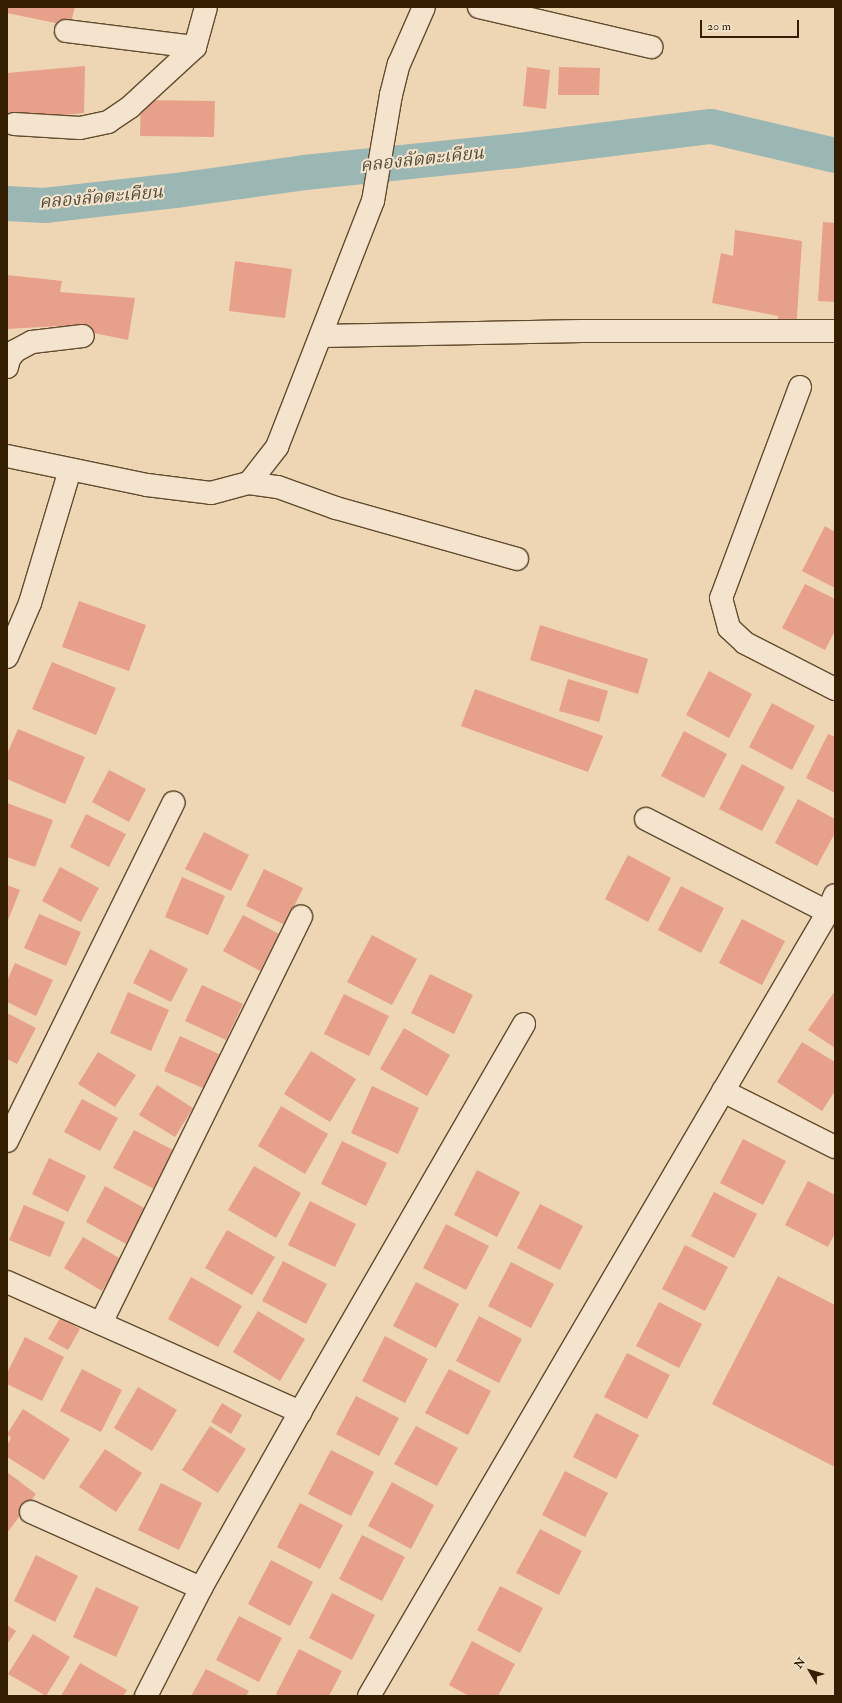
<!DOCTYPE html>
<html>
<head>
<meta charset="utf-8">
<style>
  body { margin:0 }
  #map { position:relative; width:842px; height:1703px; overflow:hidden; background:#eed6b4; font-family:"IM FELL Double Pica","Noto Serif Thai",serif }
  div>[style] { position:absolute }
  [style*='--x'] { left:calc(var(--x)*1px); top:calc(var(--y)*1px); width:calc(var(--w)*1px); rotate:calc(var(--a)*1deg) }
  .canal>* { height:35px; margin:-17.5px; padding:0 17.5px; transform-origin:17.5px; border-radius:17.5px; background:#9bb7b4 }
  .building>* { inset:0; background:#e7a08a }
  .roads { filter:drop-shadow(1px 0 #624c2e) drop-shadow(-1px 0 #624c2e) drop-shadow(0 1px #624c2e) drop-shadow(0 -1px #624c2e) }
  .minor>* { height:22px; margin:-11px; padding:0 11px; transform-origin:11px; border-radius:11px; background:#f4e4ce }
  span { translate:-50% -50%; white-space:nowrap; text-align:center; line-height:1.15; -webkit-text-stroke:4px #f4e4ce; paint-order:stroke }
  .water-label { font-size:18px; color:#534c37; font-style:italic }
  .frame { position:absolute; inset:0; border:8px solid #341e01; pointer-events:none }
  .north { position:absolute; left:790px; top:1651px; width:40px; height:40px; -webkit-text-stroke:3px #f4e4ce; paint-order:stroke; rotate:308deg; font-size:11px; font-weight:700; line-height:16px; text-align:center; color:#341e01 }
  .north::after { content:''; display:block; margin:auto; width:14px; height:18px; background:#341e01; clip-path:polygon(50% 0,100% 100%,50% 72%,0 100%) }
  .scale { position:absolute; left:700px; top:20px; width:99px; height:18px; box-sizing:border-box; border:2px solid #341e01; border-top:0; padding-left:5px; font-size:12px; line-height:14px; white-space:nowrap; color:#341e01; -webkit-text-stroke:3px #f4e4ce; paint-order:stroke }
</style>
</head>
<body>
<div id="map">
  <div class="canal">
    <div style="--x:7;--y:203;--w:37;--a:3"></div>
    <div style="--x:44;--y:205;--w:133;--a:-6.5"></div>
    <div style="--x:176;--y:190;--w:129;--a:-8"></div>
    <div style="--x:304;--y:172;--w:214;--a:-5.9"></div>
    <div style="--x:517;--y:150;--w:195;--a:-7.1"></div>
    <div style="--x:711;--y:126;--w:127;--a:13.2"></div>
  </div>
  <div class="building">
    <div style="clip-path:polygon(7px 7px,75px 7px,70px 26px,7px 13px)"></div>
    <div style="clip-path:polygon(85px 66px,84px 113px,7px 121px,7px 73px)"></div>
    <div style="clip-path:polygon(527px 67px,550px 70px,546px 109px,523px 106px)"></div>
    <div style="clip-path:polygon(559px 67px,600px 68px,599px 95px,558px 95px)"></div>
    <div style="clip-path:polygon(141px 100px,215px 101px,214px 137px,140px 136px)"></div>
    <div style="clip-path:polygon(823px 222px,835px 223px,835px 302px,818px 301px)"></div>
    <div style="clip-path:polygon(735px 230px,802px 241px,796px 331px,777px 329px,778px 316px,712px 303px,721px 253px,733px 256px)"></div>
    <div style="clip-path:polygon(235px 261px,292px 269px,285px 318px,229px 311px)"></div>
    <div style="clip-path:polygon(7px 275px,62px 281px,60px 292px,135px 298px,128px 340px,60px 326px,7px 329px)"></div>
    <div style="clip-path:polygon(825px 526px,835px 532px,835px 588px,802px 571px)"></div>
    <div style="clip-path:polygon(805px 584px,835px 599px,835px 631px,825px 650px,782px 628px)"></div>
    <div style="clip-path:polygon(79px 601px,146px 625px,129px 671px,62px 647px)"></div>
    <div style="clip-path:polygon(540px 625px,648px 659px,638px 694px,530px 660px)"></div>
    <div style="clip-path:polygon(52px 662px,116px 688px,96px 735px,32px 709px)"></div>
    <div style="clip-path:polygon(709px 671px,752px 694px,729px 738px,686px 715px)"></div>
    <div style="clip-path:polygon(568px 679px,608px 691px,599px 722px,559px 711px)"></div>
    <div style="clip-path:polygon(475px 689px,603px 736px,588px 772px,461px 726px)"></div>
    <div style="clip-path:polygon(772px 703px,815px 726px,792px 770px,749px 747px)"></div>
    <div style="clip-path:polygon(18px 729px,85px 757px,65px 804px,7px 779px,7px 754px)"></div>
    <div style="clip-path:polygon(684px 731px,727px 754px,704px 798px,661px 776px)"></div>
    <div style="clip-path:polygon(828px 734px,835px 737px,835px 793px,806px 778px)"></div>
    <div style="clip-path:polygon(742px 764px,785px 787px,762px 831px,719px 809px)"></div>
    <div style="clip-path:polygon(109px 770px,146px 789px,129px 822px,92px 802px)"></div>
    <div style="clip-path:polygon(798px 799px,835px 819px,835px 833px,817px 866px,775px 843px)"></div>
    <div style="clip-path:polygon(7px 803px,53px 820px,35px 867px,7px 857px)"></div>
    <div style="clip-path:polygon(86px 814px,126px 834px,109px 867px,70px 847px)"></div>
    <div style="clip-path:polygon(204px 832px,249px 855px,231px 891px,185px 869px)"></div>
    <div style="clip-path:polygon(628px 855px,671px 878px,648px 922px,605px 899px)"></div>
    <div style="clip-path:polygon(60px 867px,99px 888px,81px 922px,42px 901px)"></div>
    <div style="clip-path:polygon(264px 869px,303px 888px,285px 925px,246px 906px)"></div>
    <div style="clip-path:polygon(182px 877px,225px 896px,208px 935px,165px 917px)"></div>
    <div style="clip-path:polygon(7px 885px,20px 890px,7px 923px)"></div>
    <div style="clip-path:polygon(681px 886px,724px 908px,701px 953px,658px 930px)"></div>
    <div style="clip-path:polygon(39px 914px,81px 932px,66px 966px,24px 948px)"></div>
    <div style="clip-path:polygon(243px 915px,279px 934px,260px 971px,223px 951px)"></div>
    <div style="clip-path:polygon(742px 919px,785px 941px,762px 985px,719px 963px)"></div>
    <div style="clip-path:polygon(372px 935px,417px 959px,392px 1005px,347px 982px)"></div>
    <div style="clip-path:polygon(150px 949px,188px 969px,171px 1002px,133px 983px)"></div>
    <div style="clip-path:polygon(15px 963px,53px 980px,36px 1016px,7px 1002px,7px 981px)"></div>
    <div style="clip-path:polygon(430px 974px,473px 995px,454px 1034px,411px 1013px)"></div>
    <div style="clip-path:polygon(202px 985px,243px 1004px,226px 1040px,185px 1021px)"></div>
    <div style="clip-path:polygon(835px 991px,835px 1048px,808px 1030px)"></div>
    <div style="clip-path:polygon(128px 992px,169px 1010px,151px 1051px,110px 1033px)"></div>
    <div style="clip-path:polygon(344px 994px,389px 1016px,369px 1056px,324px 1034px)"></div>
    <div style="clip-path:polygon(7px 1013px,36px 1028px,17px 1064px,7px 1059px)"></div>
    <div style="clip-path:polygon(404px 1028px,450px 1055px,427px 1096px,380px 1069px)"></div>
    <div style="clip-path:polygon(180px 1036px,221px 1055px,205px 1089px,164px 1071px)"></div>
    <div style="clip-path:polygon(802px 1042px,835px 1062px,835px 1091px,822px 1111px,777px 1082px)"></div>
    <div style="clip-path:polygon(311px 1051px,356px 1079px,330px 1122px,284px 1094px)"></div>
    <div style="clip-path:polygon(98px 1052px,136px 1075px,115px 1107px,78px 1084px)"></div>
    <div style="clip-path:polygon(157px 1085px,193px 1108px,175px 1137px,139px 1115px)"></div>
    <div style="clip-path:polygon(372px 1086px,419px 1108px,398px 1154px,351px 1133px)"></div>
    <div style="clip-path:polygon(82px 1099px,118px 1118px,100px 1151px,64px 1132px)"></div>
    <div style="clip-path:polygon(281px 1106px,328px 1134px,305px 1174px,258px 1146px)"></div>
    <div style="clip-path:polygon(134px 1130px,177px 1152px,156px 1190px,113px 1168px)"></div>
    <div style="clip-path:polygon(743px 1139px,786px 1161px,763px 1205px,720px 1183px)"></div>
    <div style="clip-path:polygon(342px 1141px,387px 1163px,366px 1206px,321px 1184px)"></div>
    <div style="clip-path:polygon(49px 1158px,86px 1176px,68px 1212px,32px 1194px)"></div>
    <div style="clip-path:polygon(254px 1166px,301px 1193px,276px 1238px,228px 1210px)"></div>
    <div style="clip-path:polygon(477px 1170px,520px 1192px,497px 1237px,454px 1215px)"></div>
    <div style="clip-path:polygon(808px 1181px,835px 1195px,835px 1233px,828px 1247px,785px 1225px)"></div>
    <div style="clip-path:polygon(105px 1186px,146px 1209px,126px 1244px,86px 1222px)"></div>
    <div style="clip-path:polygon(714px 1192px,757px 1214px,734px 1258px,691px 1236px)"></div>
    <div style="clip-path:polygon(310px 1201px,356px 1224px,335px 1267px,288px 1245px)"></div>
    <div style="clip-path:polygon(540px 1204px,583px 1226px,560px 1270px,517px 1248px)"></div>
    <div style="clip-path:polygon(24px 1205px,65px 1222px,50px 1257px,9px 1240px)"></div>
    <div style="clip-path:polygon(446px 1224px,489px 1246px,466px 1290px,423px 1268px)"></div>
    <div style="clip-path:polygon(227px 1230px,275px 1257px,252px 1295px,205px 1268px)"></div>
    <div style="clip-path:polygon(83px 1237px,121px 1259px,102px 1291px,64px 1268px)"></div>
    <div style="clip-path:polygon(685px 1245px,728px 1267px,705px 1311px,662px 1289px)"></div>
    <div style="clip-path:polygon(283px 1261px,327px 1284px,306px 1324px,262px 1301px)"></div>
    <div style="clip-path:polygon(511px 1262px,554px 1284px,531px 1328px,488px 1306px)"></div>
    <div style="clip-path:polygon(778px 1276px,835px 1305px,835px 1467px,712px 1404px)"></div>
    <div style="clip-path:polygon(191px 1277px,242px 1306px,218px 1347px,168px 1319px)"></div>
    <div style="clip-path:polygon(416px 1282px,459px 1304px,436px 1348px,393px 1326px)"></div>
    <div style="clip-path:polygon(659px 1302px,702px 1324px,679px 1368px,636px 1346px)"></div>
    <div style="clip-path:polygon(258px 1311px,305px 1339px,280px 1381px,233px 1352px)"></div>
    <div style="clip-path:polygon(479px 1316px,522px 1339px,499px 1383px,456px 1361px)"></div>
    <div style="clip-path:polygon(60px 1318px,80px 1329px,68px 1350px,48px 1339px)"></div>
    <div style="clip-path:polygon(385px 1336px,428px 1359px,405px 1403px,362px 1381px)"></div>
    <div style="clip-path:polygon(25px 1337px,64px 1357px,42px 1401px,7px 1384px,7px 1373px)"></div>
    <div style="clip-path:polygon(627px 1353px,670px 1375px,647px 1419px,604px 1397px)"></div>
    <div style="clip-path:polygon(82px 1369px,122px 1390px,101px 1432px,60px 1411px)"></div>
    <div style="clip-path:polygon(449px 1369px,491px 1391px,468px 1435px,425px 1413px)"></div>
    <div style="clip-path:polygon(138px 1387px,177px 1410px,152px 1451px,114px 1428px)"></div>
    <div style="clip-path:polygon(356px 1396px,399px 1418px,379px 1456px,336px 1434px)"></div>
    <div style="clip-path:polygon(222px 1403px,242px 1415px,231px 1434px,211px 1422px)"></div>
    <div style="clip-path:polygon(23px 1409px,70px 1439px,44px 1480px,7px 1457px,7px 1445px,11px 1438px,7px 1434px)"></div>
    <div style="clip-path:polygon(596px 1413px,639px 1435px,616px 1479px,573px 1457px)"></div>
    <div style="clip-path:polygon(210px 1426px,246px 1449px,218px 1493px,182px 1470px)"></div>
    <div style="clip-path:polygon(416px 1426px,458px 1448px,437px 1486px,394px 1464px)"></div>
    <div style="clip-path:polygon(105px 1449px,142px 1473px,116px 1512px,79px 1487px)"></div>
    <div style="clip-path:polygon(331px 1450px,374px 1472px,351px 1516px,308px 1494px)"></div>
    <div style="clip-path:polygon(565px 1471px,608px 1493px,585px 1537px,542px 1515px)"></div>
    <div style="clip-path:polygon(7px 1472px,36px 1494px,7px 1533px)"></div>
    <div style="clip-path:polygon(392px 1482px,434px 1505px,411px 1549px,368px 1526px)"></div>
    <div style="clip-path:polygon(161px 1483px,202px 1503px,179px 1550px,138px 1530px)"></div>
    <div style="clip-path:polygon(300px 1503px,343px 1525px,320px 1569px,277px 1547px)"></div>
    <div style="clip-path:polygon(540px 1529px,582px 1551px,559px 1595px,516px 1573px)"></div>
    <div style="clip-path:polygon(362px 1535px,405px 1557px,382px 1601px,339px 1579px)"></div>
    <div style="clip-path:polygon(36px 1555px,78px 1576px,55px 1622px,14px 1601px)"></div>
    <div style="clip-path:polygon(271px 1560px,313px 1582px,290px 1626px,248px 1604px)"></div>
    <div style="clip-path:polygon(500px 1586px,543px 1608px,520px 1653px,477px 1630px)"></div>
    <div style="clip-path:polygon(96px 1587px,139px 1607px,116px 1657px,73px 1637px)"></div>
    <div style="clip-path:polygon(332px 1593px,375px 1615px,352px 1660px,309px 1638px)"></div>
    <div style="clip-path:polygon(239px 1616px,282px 1638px,259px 1682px,216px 1660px)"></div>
    <div style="clip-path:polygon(7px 1625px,16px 1631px,7px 1644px)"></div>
    <div style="clip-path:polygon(33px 1634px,70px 1657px,46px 1696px,8px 1674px)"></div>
    <div style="clip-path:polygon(472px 1641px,515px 1664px,498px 1696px,469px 1696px,449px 1685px)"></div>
    <div style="clip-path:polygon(299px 1649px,342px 1671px,329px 1696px,280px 1696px,276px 1694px)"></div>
    <div style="clip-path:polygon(80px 1663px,127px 1690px,123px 1696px,61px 1696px)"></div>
    <div style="clip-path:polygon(206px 1669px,249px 1691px,246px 1696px,191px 1696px)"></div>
  </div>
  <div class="roads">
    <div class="minor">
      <div style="--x:479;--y:7;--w:177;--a:13.1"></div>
      <div style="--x:66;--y:31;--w:130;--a:7.1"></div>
      <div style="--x:14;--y:124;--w:66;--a:3.5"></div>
      <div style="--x:80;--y:128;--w:29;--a:-12"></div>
      <div style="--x:108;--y:122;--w:27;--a:-34"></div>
      <div style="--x:130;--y:107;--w:88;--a:-42.7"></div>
      <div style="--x:195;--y:47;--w:41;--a:-74.6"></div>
      <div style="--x:321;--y:336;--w:261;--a:-1.1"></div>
      <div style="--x:582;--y:331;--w:253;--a:0"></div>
      <div style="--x:7;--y:367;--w:8;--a:-76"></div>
      <div style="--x:9;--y:359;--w:10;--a:-53"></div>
      <div style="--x:15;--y:351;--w:19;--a:-28"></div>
      <div style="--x:32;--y:342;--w:51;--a:-6.7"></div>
      <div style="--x:800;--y:387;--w:225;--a:110.5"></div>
      <div style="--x:721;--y:598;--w:31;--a:75"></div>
      <div style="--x:729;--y:628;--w:22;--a:43"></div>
      <div style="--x:745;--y:643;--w:101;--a:27.1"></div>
      <div style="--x:7;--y:456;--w:143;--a:11.7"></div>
      <div style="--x:147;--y:485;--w:64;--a:7.1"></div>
      <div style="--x:211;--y:493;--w:39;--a:-15"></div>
      <div style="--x:249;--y:483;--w:46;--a:-52.1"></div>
      <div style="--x:277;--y:447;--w:264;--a:-68.7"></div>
      <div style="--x:373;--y:201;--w:108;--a:-80.4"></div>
      <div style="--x:391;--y:95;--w:32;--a:-76"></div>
      <div style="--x:399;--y:64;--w:62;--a:-66.3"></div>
      <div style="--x:249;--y:483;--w:29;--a:8"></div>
      <div style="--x:278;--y:487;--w:62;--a:19.9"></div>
      <div style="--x:336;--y:508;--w:188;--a:15.7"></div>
      <div style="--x:7;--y:657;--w:59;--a:-66.9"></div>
      <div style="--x:30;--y:603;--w:139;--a:-73.3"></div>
      <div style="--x:646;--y:819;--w:204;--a:27.1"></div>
      <div style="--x:723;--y:1091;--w:125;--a:26.6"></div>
      <div style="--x:7;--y:1141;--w:377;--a:-63.8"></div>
      <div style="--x:7;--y:1282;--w:321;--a:23.9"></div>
      <div style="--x:101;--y:1323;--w:453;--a:-63.8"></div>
      <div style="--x:31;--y:1512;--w:186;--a:24.1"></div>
      <div style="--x:146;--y:1696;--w:121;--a:-63"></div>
      <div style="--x:201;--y:1588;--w:202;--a:-60.6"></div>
      <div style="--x:300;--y:1412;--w:448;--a:-60"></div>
      <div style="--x:369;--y:1696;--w:908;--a:-59.65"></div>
      <div style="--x:828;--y:912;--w:18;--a:-68"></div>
    </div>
  </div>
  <div class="water-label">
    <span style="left:422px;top:160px;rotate:-6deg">คลองลัดตะเคียน</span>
    <span style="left:101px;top:198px;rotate:-5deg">คลองลัดตะเคียน</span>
  </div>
  <div class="frame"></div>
  <div class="north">N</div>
  <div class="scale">20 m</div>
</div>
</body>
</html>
